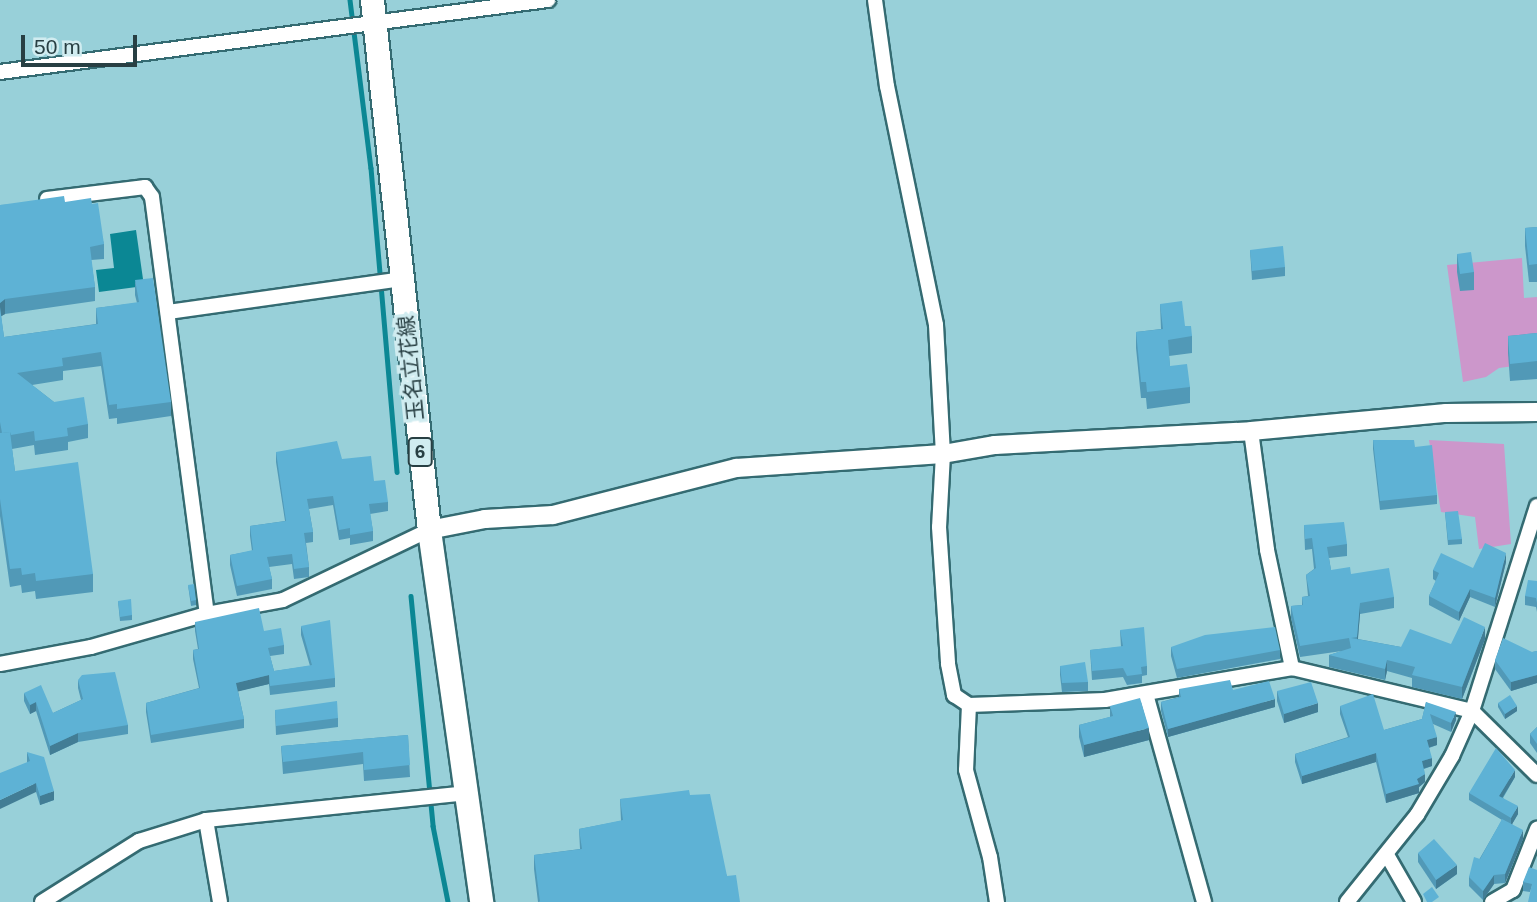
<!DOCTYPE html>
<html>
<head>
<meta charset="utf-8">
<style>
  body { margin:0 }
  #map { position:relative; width:1537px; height:902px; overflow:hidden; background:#98d0d9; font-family:Helvetica,"Noto Sans JP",sans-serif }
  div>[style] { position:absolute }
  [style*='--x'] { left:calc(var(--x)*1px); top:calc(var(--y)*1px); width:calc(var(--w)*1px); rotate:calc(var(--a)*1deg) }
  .green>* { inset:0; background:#cc97cb }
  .water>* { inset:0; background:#0b8794 }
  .stream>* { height:4.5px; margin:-2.25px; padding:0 2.25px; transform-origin:2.25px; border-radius:2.25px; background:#0b8794 }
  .roads { filter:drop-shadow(2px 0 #346b72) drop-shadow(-2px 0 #346b72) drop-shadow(0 2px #346b72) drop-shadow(0 -2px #346b72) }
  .minor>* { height:14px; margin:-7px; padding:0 7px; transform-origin:7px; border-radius:7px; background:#fff }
  .tertiary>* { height:18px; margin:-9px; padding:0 9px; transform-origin:9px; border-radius:9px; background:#fff }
  .primary>* { height:23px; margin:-11.5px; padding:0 11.5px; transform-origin:11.5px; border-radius:11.5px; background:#fff }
  .wall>* { inset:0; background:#5199b7 }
  .shaded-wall>* { inset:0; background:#427d95 }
  .building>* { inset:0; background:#5eb2d5 }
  span { translate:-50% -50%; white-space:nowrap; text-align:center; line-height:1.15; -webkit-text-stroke:7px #d0ecf0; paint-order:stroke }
  .shield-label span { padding:2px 5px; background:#d0ecf0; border:2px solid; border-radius:5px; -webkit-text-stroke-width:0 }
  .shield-label { font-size:19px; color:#283f43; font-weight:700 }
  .street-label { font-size:21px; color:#283f43 }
  .scale { position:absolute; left:21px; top:35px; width:116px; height:32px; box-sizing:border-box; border:4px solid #283f43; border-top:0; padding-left:9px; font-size:21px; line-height:24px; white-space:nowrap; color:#283f43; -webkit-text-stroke:5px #d0ecf0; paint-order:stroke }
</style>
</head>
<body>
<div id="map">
  <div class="green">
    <div style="clip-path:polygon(1522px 258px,1524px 298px,1537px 297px,1537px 363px,1499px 368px,1486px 377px,1463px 382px,1447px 265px)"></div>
    <div style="clip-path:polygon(1429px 440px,1504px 444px,1511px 544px,1479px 549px,1475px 517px,1441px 512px)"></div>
  </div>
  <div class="water">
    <div style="clip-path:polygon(136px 230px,144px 286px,99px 292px,96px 270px,114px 268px,110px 234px)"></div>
  </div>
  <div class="stream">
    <div style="--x:350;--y:0;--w:169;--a:82.9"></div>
    <div style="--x:371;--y:168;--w:305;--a:85.1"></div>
    <div style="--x:411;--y:596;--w:231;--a:84.5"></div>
    <div style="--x:433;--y:826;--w:77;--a:78.8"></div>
  </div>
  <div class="roads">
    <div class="minor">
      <div style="--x:875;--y:0;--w:87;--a:82.1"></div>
      <div style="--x:887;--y:86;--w:244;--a:78.4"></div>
      <div style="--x:936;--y:325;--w:129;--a:86.9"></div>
      <div style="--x:943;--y:454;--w:73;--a:93.1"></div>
      <div style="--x:939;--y:527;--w:137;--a:86.2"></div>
      <div style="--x:948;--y:664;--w:32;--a:79"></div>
      <div style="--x:954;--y:695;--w:18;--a:34"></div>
      <div style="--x:969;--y:705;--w:136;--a:-2.1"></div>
      <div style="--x:1105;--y:700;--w:190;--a:-9.7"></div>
      <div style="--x:1292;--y:668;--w:185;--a:13.4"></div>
      <div style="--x:1472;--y:711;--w:91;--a:44.6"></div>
      <div style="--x:0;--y:72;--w:553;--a:-7.49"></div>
      <div style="--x:47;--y:199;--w:99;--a:-7"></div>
      <div style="--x:145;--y:187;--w:12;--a:55"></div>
      <div style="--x:152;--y:197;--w:421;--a:82.5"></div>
      <div style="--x:168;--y:312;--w:236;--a:-8"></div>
      <div style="--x:1251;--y:431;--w:120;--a:82.3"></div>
      <div style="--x:1267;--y:550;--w:121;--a:78"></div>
      <div style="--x:0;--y:664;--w:93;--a:-10.6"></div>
      <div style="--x:91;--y:647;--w:121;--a:-15.9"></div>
      <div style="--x:207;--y:614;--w:77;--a:-10.4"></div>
      <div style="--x:283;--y:600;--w:162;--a:-25.6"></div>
      <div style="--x:1146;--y:694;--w:216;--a:74.4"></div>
      <div style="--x:969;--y:705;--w:65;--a:92.6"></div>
      <div style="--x:966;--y:770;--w:90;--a:74.6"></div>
      <div style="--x:990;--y:857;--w:46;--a:81.2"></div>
      <div style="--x:206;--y:820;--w:83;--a:80.3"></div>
      <div style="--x:1387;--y:855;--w:54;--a:60.1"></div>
      <div style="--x:42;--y:902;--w:115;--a:-32.2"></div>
      <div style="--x:139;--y:841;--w:70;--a:-17.4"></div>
      <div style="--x:206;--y:820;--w:261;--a:-5.9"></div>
      <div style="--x:1347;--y:902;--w:112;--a:-51.2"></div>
      <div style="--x:1417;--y:815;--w:69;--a:-59.3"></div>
      <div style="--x:1452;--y:756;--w:49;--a:-66"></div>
      <div style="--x:1472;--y:711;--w:215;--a:-72.4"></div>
      <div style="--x:1492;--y:902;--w:24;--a:-30"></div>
      <div style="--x:1513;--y:890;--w:66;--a:-68.5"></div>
    </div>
    <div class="tertiary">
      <div style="--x:429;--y:530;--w:57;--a:-11.1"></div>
      <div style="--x:485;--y:519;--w:68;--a:-3.4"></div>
      <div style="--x:553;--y:515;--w:189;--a:-14.4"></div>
      <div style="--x:736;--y:468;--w:207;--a:-3.9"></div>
      <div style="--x:943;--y:454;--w:53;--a:-9.8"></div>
      <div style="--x:995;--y:445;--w:256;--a:-3.1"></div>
      <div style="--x:1251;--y:431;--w:196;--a:-5.3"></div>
      <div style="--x:1446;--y:413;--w:91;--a:-0.6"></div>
    </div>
    <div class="primary">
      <div style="--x:372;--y:0;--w:533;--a:83.86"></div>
      <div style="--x:429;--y:530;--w:376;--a:82"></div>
    </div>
  </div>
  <div class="wall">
    <div style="clip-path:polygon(65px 202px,92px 204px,104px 244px,104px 259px,91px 260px,95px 287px,95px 301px,5px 314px,1px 316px,4px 337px,96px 324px,96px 308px,137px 303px,135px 295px,135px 280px,171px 402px,171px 416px,117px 424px,117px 418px,109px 419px,101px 366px,63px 371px,63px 380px,32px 385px,54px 402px,88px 424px,88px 438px,68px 442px,68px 450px,35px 455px,34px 445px,12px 449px,15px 471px,93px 574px,93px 592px,36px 599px,35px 591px,22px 593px,21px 585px,10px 587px,0 516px,0 205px)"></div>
    <div style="clip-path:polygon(1537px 227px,1537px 282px,1529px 282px,1525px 246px,1525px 228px)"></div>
    <div style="clip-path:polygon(1250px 250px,1285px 267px,1285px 276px,1252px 280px)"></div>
    <div style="clip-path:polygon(1457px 254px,1474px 272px,1474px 290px,1460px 291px,1457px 272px)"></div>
    <div style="clip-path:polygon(1160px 304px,1185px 326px,1192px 336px,1192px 353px,1169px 356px,1170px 366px,1190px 387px,1190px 403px,1147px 409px,1146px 398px,1141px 398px,1136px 348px,1136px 332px,1161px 329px)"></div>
    <div style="clip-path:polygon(1537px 333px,1537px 379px,1510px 381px,1508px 353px,1508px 336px)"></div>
    <div style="clip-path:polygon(1373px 440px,1415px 447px,1437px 495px,1437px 504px,1380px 510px,1373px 449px)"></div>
    <div style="clip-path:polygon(276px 452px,342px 459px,374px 481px,388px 502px,388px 511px,370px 514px,373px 531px,373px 541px,350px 545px,350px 538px,339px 540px,333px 505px,309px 509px,313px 532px,313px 542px,306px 543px,309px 567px,309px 577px,294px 579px,292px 564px,269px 567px,272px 579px,272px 589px,237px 596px,230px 565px,230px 555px,252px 551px,250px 536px,250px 526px,285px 521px,276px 462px)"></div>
    <div style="clip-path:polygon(1445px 512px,1462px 539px,1462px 544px,1448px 545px)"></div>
    <div style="clip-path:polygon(1304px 525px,1347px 544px,1347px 556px,1329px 558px,1331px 570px,1351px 574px,1394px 597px,1394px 608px,1360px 614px,1358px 639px,1401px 647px,1451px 644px,1485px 639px,1462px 699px,1412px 687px,1412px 678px,1387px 671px,1385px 680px,1329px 667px,1329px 655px,1342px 651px,1300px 657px,1291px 618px,1291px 606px,1302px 605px,1302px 597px,1308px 596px,1306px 575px,1314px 569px,1312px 549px,1305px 550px)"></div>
    <div style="clip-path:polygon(1506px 562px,1495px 607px,1470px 597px,1459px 621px,1429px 605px,1429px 596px,1436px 581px,1433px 579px,1433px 570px,1473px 568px)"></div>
    <div style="clip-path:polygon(1537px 581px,1537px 612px,1536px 607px,1525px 605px,1525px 596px)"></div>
    <div style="clip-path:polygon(188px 585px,196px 600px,196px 605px,191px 606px)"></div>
    <div style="clip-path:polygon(118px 601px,132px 615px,132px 620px,120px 621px)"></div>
    <div style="clip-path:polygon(195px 622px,264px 631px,284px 645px,284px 654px,270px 656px,274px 671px,310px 666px,301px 635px,301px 626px,335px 678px,335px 687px,270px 695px,269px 684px,238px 691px,244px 719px,244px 728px,151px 743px,146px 712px,146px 703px,199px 688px,193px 659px,193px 650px,198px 649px,195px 631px)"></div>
    <div style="clip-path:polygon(1120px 630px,1147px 666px,1147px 675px,1142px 676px,1142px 683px,1127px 685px,1123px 677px,1092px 680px,1090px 650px,1121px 647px)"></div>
    <div style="clip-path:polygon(1171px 647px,1280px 650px,1280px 659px,1177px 678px,1171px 656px)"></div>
    <div style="clip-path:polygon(1537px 651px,1537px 683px,1511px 691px,1495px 669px,1495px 660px)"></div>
    <div style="clip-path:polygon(1060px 666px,1088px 682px,1088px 691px,1062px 692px,1060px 675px)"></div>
    <div style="clip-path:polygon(78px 680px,128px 725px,128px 734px,78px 742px,50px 755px,36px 711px,30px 714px,24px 701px,24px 693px,53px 713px,81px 700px,78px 688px)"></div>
    <div style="clip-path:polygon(1179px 689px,1233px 690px,1275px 707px,1168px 737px,1161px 711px,1161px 702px,1179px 697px)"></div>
    <div style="clip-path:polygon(1277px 691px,1318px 712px,1284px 723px,1277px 701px)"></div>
    <div style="clip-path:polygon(1426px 702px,1456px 720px,1451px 732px,1433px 724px,1437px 745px,1429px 748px,1432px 766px,1424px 769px,1425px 782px,1419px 787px,1419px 793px,1386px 803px,1376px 762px,1302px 784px,1295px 762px,1295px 754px,1348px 737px,1340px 714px,1340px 706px,1384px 730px,1422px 719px)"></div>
    <div style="clip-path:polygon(1498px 703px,1517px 711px,1505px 719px,1498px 707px)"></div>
    <div style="clip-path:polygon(1110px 706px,1149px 740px,1084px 757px,1079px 737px,1079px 725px,1110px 717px)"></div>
    <div style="clip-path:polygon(275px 710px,338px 718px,338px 727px,276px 735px)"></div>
    <div style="clip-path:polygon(1537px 727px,1537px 753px,1530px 743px,1530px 734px)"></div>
    <div style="clip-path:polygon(408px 735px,410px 777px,364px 781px,363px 764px,283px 774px,281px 746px)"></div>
    <div style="clip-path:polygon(27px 752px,54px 800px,40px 805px,27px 762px)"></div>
    <div style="clip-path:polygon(1515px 777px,1503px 798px,1518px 814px,1512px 824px,1523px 839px,1505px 883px,1494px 884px,1483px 900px,1469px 886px,1469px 877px,1502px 820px,1469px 800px,1469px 793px)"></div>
    <div style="clip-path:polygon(690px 795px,727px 876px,538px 902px,534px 869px,534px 855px,580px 849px,579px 829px,621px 821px,620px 799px)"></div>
    <div style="clip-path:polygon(1418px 853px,1457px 874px,1436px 889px,1418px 862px)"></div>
    <div style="clip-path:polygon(1537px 870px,1530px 892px,1523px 891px,1523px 882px)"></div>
  </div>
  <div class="shaded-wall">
    <div style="clip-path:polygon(5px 299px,5px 314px,0 317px,0 303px)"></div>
    <div style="clip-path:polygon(1506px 553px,1506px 562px,1495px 607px,1495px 598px)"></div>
    <div style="clip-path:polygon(1470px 589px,1470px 597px,1459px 621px,1459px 612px)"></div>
    <div style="clip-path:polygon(1360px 603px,1360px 614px,1357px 648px,1357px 637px)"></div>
    <div style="clip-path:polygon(1485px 627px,1485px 639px,1462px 699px,1462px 687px)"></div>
    <div style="clip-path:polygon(1387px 660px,1387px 671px,1385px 680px,1385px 669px)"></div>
    <div style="clip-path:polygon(269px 675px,269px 684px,236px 692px,236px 683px)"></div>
    <div style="clip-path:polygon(1537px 675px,1537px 683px,1511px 691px,1511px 682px)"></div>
    <div style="clip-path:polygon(1275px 699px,1275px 707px,1168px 737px,1168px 729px)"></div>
    <div style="clip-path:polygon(36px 702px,36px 711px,30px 714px,30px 705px)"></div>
    <div style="clip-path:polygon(1318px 703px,1318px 712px,1284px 723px,1284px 714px)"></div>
    <div style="clip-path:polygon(1517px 706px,1517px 711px,1505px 719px,1505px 714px)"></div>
    <div style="clip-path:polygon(1456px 712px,1456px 720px,1451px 732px,1451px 723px)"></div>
    <div style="clip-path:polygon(1149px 728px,1149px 740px,1084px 757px,1084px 745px)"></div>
    <div style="clip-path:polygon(78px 733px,78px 742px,50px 755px,50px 746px)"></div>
    <div style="clip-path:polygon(1437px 737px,1437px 745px,1427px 748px,1427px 740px)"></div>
    <div style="clip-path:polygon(1376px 753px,1376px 762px,1302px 784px,1302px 776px)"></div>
    <div style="clip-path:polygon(1432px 758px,1432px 766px,1422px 769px,1422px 761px)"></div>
    <div style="clip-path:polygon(1515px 770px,1515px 777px,1499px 803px,1499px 796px)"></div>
    <div style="clip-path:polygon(1425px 774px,1425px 782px,1419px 787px,1419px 793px,1386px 803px,1386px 794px,1417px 779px)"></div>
    <div style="clip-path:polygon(36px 783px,36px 792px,0 809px,0 800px)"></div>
    <div style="clip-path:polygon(54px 791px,54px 800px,40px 805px,40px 796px)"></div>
    <div style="clip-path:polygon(1518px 806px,1518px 814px,1511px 826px,1511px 818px)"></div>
    <div style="clip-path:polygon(1523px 830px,1523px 839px,1505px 883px,1505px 874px)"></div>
    <div style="clip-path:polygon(1457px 865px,1457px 874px,1436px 889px,1436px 880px)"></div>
    <div style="clip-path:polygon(1494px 875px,1494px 884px,1483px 900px,1483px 891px)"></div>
  </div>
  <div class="building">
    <div style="clip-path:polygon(64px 196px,65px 202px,91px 198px,92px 204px,98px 203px,104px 244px,90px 247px,95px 287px,5px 299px,0 303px,0 205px)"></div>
    <div style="clip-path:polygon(1537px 227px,1537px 264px,1529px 265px,1525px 228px)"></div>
    <div style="clip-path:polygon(1283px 246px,1285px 267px,1252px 271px,1250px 250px)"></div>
    <div style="clip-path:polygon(1471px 252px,1474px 272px,1460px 274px,1457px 254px)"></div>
    <div style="clip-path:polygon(153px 278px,171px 402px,117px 409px,117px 404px,109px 405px,101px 352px,62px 358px,63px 366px,17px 373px,54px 402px,84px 397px,88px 424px,67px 428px,68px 436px,35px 441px,34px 431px,11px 435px,10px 432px,2px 433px,0 422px,0 307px,4px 337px,98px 324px,96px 308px,139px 302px,135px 280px)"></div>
    <div style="clip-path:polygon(1182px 301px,1185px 326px,1191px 326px,1192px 336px,1168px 340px,1170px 366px,1187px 364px,1190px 387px,1147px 392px,1146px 382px,1141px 382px,1136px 332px,1163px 329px,1160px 304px)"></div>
    <div style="clip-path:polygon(1537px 333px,1537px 361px,1510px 364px,1508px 336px)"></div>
    <div style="clip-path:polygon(10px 432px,15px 471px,78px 462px,93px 574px,36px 581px,35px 573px,22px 575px,21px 568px,10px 569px,0 499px,0 433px)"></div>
    <div style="clip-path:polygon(1373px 440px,1414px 440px,1415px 447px,1432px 445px,1437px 495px,1380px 501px)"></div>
    <div style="clip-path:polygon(337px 441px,342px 459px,371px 456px,374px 481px,385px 480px,388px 502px,369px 504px,373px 531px,350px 535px,350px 528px,339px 530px,333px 496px,307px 499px,313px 532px,304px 533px,309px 567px,294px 569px,292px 554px,267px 557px,272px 579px,237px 586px,230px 555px,253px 550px,250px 526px,286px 521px,276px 452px)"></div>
    <div style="clip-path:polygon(1458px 511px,1462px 539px,1448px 540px,1445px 512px)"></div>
    <div style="clip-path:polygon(1344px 522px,1347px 544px,1327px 547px,1331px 570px,1350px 567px,1351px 574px,1389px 568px,1394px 597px,1360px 603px,1357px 637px,1351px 638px,1401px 647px,1410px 629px,1451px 644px,1464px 617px,1485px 627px,1462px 687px,1412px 675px,1415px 667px,1387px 660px,1385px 669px,1329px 655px,1351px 648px,1349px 638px,1300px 646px,1291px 606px,1303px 605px,1302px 597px,1310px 596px,1306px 575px,1316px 568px,1312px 538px,1305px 539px,1304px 525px)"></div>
    <div style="clip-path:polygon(1485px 543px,1506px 553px,1495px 598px,1470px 589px,1459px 612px,1429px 596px,1439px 573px,1433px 570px,1441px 553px,1473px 568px)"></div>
    <div style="clip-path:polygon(1528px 580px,1537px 581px,1537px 603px,1536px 598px,1525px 596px)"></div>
    <div style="clip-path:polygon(194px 584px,196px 600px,191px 601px,188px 585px)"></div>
    <div style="clip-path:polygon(131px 599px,132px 615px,120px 617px,118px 601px)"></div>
    <div style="clip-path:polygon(259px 608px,264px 631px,281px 628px,284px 645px,268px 648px,274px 671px,312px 665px,301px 626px,330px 620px,335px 678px,270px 686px,269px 675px,236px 683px,244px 719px,151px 735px,146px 703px,200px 688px,193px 650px,199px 649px,195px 622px)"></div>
    <div style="clip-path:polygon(1144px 627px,1147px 666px,1141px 667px,1142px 674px,1127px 676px,1123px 668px,1092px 671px,1090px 650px,1123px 646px,1120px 630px)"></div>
    <div style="clip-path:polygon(1275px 627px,1280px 650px,1177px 669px,1171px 647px,1205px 635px)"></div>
    <div style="clip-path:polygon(1503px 638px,1532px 652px,1537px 651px,1537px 675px,1511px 682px,1495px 660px)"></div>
    <div style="clip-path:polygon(1085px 662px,1088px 682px,1062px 683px,1060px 666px)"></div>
    <div style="clip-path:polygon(115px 672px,128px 725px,78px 733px,50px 746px,36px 702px,30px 705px,24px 693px,41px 685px,53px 713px,83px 699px,78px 680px,82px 675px)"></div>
    <div style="clip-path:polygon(1230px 680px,1233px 690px,1269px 681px,1275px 699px,1168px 729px,1161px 702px,1181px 697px,1179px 689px)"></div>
    <div style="clip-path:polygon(1311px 682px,1318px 703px,1284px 714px,1277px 691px)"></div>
    <div style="clip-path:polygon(1373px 694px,1384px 730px,1422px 719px,1426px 702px,1456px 712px,1451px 723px,1430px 714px,1437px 737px,1427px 740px,1432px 758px,1422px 761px,1425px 774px,1417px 779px,1419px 784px,1386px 794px,1376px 753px,1302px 776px,1295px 754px,1350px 737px,1340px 706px)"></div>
    <div style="clip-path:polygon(1510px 695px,1517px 706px,1505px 714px,1498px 703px)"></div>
    <div style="clip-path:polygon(1140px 698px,1149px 728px,1084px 745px,1079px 725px,1113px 716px,1110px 706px)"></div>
    <div style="clip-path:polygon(337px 701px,338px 718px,276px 726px,275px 710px)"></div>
    <div style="clip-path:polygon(1537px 727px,1537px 744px,1530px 734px)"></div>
    <div style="clip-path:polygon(408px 735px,410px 765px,364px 770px,363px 752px,283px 762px,281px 746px)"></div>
    <div style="clip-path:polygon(1496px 748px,1515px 770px,1499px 796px,1518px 806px,1511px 818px,1469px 793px)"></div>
    <div style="clip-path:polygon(27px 752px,44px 757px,54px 791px,40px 796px,36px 783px,0 800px,0 773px,30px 761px)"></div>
    <div style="clip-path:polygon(689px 790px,690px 795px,710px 794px,727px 876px,736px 875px,740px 902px,540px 902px,534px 855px,582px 849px,579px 829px,623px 820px,620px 799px)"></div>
    <div style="clip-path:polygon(1502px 819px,1523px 830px,1505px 874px,1494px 875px,1483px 891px,1469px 877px,1474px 857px,1480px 859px)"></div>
    <div style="clip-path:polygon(1434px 839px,1457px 865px,1436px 880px,1418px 853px)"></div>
    <div style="clip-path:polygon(1529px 867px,1537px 870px,1537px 902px,1528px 902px,1532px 884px,1523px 882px)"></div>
    <div style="clip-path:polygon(1432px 887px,1439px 897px,1432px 902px,1427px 902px,1423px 894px)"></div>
  </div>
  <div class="shield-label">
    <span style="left:420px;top:452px">6</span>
  </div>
  <div class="street-label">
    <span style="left:411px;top:368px;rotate:-96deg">玉名立花線</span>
  </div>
  <div class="scale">50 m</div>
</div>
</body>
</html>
